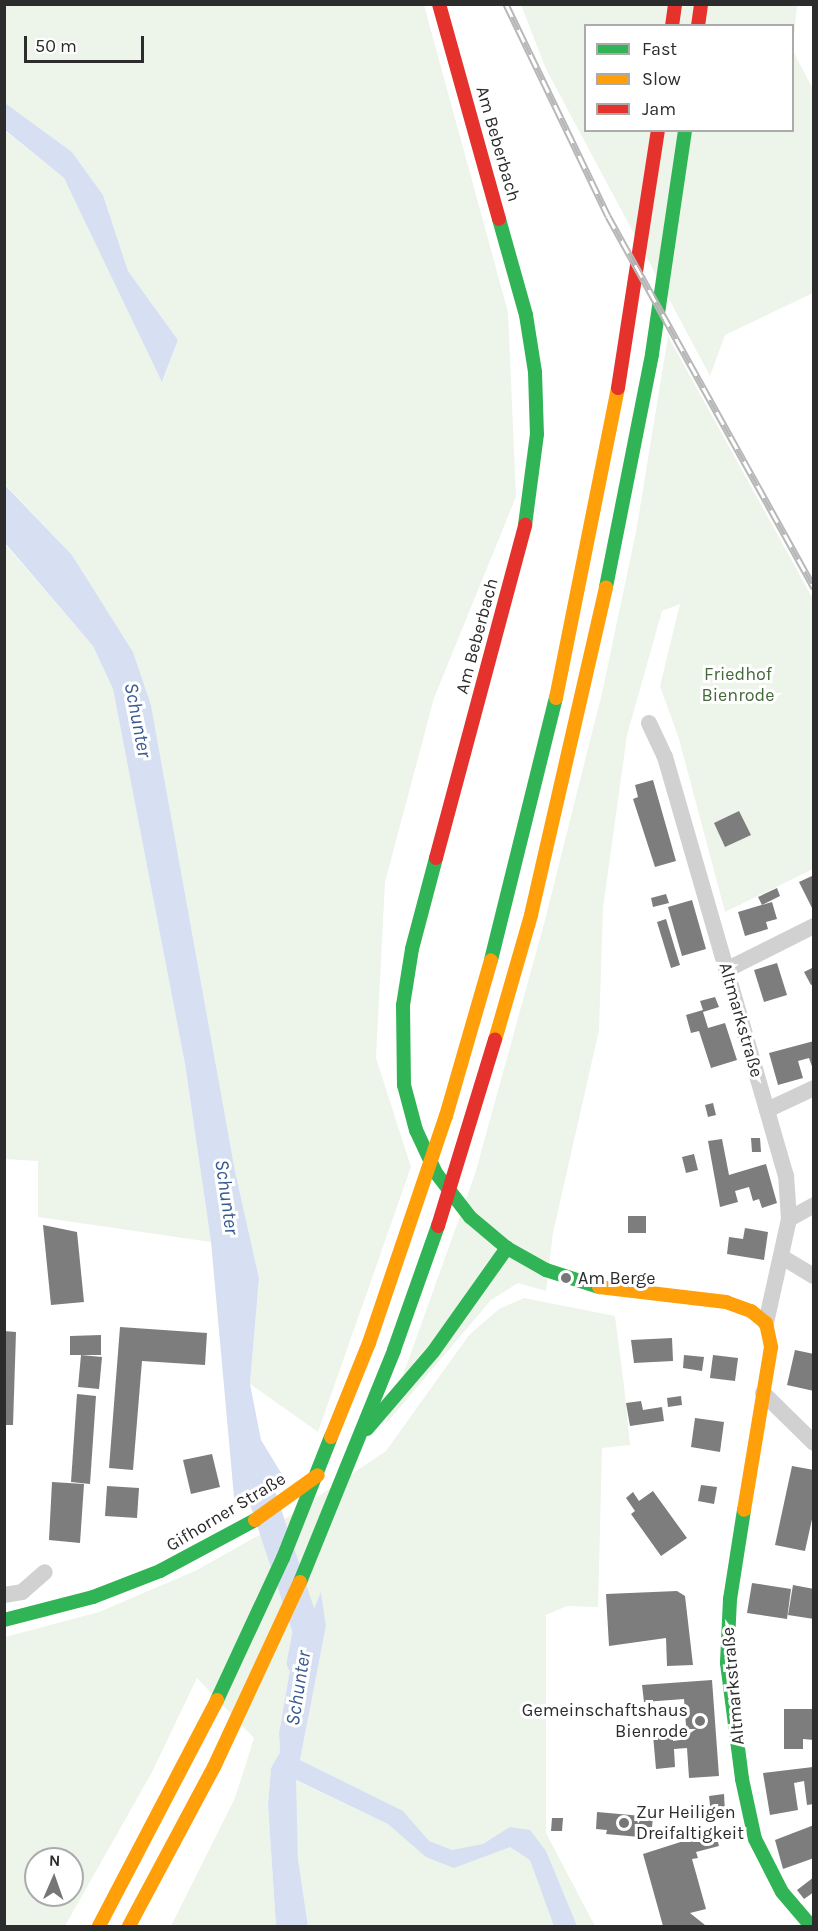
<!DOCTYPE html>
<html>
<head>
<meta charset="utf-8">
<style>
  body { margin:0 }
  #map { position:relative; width:818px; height:1931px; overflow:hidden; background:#fff; font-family:Karla,sans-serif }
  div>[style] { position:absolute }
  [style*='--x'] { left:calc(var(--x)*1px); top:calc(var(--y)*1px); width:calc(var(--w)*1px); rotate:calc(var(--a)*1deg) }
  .green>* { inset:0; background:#edf4ea }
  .water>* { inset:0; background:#d6e0f2 }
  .river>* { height:28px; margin:-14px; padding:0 14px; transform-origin:14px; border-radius:14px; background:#d6e0f2 }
  .building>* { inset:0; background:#7d7d7d }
  .street>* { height:16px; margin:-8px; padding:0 8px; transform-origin:8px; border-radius:8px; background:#d1d1d1 }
  .fast>* { height:14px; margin:-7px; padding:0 7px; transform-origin:7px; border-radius:7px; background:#30b455 }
  .slow>* { height:14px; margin:-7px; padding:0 7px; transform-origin:7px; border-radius:7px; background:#ff9f0a }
  .jam>* { height:14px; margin:-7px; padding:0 7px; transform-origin:7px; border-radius:7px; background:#e5322d }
  .rail>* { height:7px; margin-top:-3.5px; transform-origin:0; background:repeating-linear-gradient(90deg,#fff 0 14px,#b8b8b8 0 28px); box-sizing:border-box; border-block:2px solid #b8b8b8 }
  .dots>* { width:16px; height:16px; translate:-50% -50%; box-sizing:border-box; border:3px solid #fff; border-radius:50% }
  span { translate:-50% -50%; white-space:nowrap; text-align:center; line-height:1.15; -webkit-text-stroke:6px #fff; paint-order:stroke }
  .street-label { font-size:18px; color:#2c2c2c }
  .park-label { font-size:18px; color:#446939 }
  .poi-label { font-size:18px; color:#2c2c2c }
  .left { translate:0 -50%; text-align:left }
  .right { translate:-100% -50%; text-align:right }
  .water-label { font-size:20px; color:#395990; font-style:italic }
  .frame { position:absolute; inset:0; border:6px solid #2c2c2c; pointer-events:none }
  .legend { position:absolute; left:584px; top:24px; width:210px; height:108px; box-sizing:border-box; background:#fff; border:2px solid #ababab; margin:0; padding:8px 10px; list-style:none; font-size:18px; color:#2c2c2c }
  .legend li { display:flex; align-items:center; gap:12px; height:30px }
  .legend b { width:30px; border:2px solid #ababab }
  .north { position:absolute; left:24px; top:1847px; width:60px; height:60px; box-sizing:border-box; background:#fff; border:2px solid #ababab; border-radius:50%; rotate:2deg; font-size:16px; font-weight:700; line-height:24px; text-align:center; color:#2c2c2c }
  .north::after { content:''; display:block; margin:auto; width:21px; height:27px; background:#767676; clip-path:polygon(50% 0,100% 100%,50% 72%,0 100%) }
  .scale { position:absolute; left:24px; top:36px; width:120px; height:27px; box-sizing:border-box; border:3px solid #2c2c2c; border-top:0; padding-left:8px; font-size:18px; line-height:21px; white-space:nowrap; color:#2c2c2c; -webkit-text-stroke:4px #fff; paint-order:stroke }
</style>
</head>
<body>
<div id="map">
  <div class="green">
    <div style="clip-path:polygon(5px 5px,424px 5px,508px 312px,516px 497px,434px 698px,385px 882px,376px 1058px,411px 1167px,318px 1432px,250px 1384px,259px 1278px,235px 1171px,151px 705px,133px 652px,72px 555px,5px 484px,4px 130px,64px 178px,163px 381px,178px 340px,128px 271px,103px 195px,72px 152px,5px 103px)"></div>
    <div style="clip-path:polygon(521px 5px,797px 5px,793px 48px,792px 26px,586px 26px,586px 130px,792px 130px,793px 51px,813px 89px,813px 293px,725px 335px,710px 376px,546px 69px)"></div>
    <div style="clip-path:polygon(668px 336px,813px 599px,813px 869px,725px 912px,679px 739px,660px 686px,680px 604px,662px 611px,627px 735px,603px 908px,599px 1030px,553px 1233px,546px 1291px,518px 1283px,491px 1300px,385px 1425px,475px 1174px,545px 920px,602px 693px,636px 532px)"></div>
    <div style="clip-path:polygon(4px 543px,93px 646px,113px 689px,185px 1064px,211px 1242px,38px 1217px,38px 1161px,5px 1159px)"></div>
    <div style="clip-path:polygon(evenodd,524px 1298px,615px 1316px,624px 1386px,630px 1445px,602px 1448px,598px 1607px,567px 1606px,546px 1615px,546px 1833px,595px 1926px,308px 1926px,298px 1859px,295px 1780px,371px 1816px,372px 1797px,300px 1760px,326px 1626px,321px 1593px,291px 1664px,279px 1733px,280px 1752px,271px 1768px,268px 1805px,276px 1926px,171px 1926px,235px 1798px,254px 1738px,197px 1678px,152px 1772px,65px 1926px,5px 1926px,5px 1637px,99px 1612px,197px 1570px,268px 1530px,386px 1451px,469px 1335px,499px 1309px,524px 1298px,36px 1859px,72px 1859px,72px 1895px,36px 1895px,36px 1859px)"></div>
  </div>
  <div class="water">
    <div style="clip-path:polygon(5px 103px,72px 152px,103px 195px,128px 271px,178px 340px,162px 382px,64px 178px,5px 130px)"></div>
    <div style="clip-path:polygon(4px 484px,72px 555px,133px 652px,151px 705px,235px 1171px,259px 1278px,250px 1384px,261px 1440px,286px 1481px,235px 1508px,211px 1242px,185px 1064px,113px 689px,93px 646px,5px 543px)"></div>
    <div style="clip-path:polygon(321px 1592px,326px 1626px,300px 1760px,403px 1811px,429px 1841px,452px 1850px,483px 1844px,510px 1827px,530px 1830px,546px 1851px,577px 1926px,554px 1926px,530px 1860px,510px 1847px,454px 1868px,426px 1857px,388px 1824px,296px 1780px,298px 1859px,308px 1926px,276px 1926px,268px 1805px,271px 1768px,280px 1752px,279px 1733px,291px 1664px)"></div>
  </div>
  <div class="river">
    <div style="--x:249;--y:1457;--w:183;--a:71.6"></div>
    <div style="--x:307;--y:1631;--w:32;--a:101"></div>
  </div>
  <div class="building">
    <div style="clip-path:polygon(653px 780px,676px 861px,655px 867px,633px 799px,638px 797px,635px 785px)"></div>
    <div style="clip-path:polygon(739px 811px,751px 835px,725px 847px,714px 823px)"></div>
    <div style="clip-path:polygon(814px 875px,814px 912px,799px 882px)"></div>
    <div style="clip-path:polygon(777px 888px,780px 896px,762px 905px,758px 897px)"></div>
    <div style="clip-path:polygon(666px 894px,669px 903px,653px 907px,651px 898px)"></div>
    <div style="clip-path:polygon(692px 900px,706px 949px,682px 956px,668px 907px)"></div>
    <div style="clip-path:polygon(772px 902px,777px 919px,766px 922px,768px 929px,745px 936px,738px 912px)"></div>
    <div style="clip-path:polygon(666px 919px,680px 965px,671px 968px,657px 922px)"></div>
    <div style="clip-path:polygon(777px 963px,787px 995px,764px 1002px,754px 970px)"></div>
    <div style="clip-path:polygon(814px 967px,814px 984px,811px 985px,804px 972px)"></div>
    <div style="clip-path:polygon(715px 997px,719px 1007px,703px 1012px,708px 1028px,725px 1023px,737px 1060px,711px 1068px,699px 1031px,691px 1033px,686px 1015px,703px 1010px,700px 1001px)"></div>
    <div style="clip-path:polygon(814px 1041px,814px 1072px,809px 1058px,798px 1061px,803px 1078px,778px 1085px,769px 1053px)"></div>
    <div style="clip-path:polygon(713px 1103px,716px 1115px,708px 1117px,705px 1105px)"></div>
    <div style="clip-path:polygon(751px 1138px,760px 1138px,761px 1152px,752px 1152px)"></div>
    <div style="clip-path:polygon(722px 1139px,729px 1175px,766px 1164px,777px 1203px,762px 1208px,759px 1199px,753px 1201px,749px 1187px,735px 1191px,738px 1202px,720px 1207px,708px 1141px)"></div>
    <div style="clip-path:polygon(694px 1154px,698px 1170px,686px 1173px,682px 1157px)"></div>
    <div style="clip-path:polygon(628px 1216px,646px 1216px,646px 1233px,628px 1233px)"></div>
    <div style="clip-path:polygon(43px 1225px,77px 1232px,84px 1302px,51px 1305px)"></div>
    <div style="clip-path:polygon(745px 1228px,768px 1232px,764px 1260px,727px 1254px,729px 1237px,743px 1239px)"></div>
    <div style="clip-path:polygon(120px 1327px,207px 1333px,205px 1365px,142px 1361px,133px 1470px,109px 1468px)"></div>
    <div style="clip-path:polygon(4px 1331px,16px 1332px,13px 1425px,4px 1425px)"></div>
    <div style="clip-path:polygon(101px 1335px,101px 1355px,70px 1355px,70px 1336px)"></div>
    <div style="clip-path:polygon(672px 1338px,673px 1361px,634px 1363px,631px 1340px)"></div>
    <div style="clip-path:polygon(795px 1350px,814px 1354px,814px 1391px,787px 1385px)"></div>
    <div style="clip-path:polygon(81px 1355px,102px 1357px,99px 1389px,78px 1387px)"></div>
    <div style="clip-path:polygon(684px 1355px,704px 1357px,702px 1371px,683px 1368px)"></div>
    <div style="clip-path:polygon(713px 1355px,738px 1358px,735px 1381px,710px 1378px)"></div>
    <div style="clip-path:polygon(77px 1394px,96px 1396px,90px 1484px,71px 1482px)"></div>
    <div style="clip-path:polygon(681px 1396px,682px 1405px,668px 1407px,667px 1398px)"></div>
    <div style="clip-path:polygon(641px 1401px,643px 1410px,662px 1407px,664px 1421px,630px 1426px,626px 1403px)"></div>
    <div style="clip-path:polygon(695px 1418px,724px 1422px,720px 1452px,691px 1447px)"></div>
    <div style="clip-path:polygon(212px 1454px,220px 1487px,191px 1494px,183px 1460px)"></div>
    <div style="clip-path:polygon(792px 1466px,814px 1470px,814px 1510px,805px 1551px,775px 1545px)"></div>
    <div style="clip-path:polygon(52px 1482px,84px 1484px,80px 1543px,49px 1540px)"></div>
    <div style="clip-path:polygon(701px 1485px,717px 1487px,714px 1504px,698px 1501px)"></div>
    <div style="clip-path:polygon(107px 1486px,139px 1488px,137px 1518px,105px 1516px)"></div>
    <div style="clip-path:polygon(653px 1491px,687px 1538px,661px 1556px,631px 1514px,635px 1511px,626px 1498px,633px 1492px,639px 1501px)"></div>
    <div style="clip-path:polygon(752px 1583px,791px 1589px,787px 1619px,747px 1613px)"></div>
    <div style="clip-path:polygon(793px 1585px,814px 1589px,814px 1619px,788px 1615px)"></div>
    <div style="clip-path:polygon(677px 1591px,685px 1596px,693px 1665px,667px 1666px,666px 1638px,609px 1646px,606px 1594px)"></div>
    <div style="clip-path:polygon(712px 1680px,719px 1776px,689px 1778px,687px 1748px,674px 1749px,675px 1767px,656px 1769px,653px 1735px,673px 1734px,673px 1741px,687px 1739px,684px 1699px,644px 1702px,642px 1685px)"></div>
    <div style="clip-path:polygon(784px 1709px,814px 1709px,814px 1740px,803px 1739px,803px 1749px,784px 1749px)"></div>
    <div style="clip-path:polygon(813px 1767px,814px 1804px,807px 1805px,804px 1781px,794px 1783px,798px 1810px,770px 1815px,763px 1773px)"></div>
    <div style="clip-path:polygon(724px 1794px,725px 1812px,711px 1814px,709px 1796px)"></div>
    <div style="clip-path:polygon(597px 1812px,653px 1817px,651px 1838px,606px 1834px,607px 1830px,596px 1829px)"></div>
    <div style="clip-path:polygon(552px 1818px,563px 1818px,562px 1831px,551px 1831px)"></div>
    <div style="clip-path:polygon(814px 1825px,814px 1858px,783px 1869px,775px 1840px)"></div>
    <div style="clip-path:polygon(715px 1831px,719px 1846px,696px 1852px,698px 1858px,692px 1859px,706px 1909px,690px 1913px,705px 1925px,663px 1926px,643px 1854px)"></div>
    <div style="clip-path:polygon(814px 1877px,814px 1892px,804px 1899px,797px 1890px)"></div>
  </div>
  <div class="street">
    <div style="--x:649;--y:723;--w:38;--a:65"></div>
    <div style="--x:665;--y:757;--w:435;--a:73.9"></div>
    <div style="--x:786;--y:1175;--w:44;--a:86.1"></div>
    <div style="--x:789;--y:1219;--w:107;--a:102.5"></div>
    <div style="--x:726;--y:970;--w:98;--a:-26.6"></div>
    <div style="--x:767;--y:1110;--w:52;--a:-25.1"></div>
    <div style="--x:789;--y:1219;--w:29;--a:-29"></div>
    <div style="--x:782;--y:1257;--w:37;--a:31"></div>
    <div style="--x:763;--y:1393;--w:71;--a:44.4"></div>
    <div style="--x:4;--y:1595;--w:18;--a:-9"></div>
    <div style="--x:22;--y:1592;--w:30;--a:-41"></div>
  </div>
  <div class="fast">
    <div style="--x:499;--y:219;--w:100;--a:74.3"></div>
    <div style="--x:526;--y:315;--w:58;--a:81"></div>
    <div style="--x:535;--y:372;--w:62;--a:88.2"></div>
    <div style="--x:537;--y:434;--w:92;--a:97.5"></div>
    <div style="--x:606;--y:587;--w:237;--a:-78.8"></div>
    <div style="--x:652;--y:354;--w:226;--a:-81.6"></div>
    <div style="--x:436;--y:858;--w:94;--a:104.8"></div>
    <div style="--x:412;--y:949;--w:57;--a:99.1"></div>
    <div style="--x:403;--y:1005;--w:80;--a:89.3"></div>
    <div style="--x:404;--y:1085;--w:47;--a:75.1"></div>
    <div style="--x:416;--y:1130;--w:47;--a:65.1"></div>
    <div style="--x:436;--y:1173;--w:56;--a:52.3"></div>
    <div style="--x:470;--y:1217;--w:48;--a:40"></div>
    <div style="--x:507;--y:1248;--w:45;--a:29.4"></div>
    <div style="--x:546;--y:1270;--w:56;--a:17.8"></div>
    <div style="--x:491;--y:960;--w:270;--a:-76.1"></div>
    <div style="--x:367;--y:1429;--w:101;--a:-49.4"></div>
    <div style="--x:433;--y:1352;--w:128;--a:-54.6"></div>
    <div style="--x:744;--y:1510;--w:90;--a:98.9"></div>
    <div style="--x:730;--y:1599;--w:64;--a:92.7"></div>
    <div style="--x:727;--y:1663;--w:117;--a:82.6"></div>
    <div style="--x:742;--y:1779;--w:61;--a:77.8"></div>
    <div style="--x:755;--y:1839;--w:59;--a:63"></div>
    <div style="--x:782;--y:1892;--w:45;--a:49.5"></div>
    <div style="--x:300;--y:1582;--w:250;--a:-67.9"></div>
    <div style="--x:394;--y:1350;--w:132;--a:-70.5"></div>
    <div style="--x:4;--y:1620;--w:92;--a:-14.5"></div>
    <div style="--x:93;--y:1597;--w:72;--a:-21.2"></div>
    <div style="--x:160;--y:1571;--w:108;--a:-28.2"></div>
    <div style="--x:217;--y:1700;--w:157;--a:-65.1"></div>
    <div style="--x:283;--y:1558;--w:130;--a:-68.4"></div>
  </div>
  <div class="slow">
    <div style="--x:556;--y:698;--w:316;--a:-78.7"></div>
    <div style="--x:495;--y:1040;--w:130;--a:-73.9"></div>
    <div style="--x:531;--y:915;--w:336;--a:-77.1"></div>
    <div style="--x:599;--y:1287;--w:128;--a:6.7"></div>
    <div style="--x:726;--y:1302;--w:27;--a:20"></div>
    <div style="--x:751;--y:1311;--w:19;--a:39"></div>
    <div style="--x:766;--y:1323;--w:25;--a:78"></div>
    <div style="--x:771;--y:1347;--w:165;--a:99.4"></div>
    <div style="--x:331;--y:1437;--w:101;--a:-68"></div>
    <div style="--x:369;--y:1343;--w:240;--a:-71.3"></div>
    <div style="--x:446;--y:1116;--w:162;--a:-73.9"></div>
    <div style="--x:255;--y:1520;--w:77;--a:-35.5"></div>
    <div style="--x:99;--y:1926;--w:255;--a:-62.4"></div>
    <div style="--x:129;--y:1926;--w:180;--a:-61.9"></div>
    <div style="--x:214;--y:1767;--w:204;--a:-65.1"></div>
  </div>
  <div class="jam">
    <div style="--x:439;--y:4;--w:223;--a:74.4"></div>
    <div style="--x:672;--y:26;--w:22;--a:-82"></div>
    <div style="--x:698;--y:26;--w:22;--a:-82"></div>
    <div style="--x:618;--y:388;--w:261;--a:-81.2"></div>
    <div style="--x:436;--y:858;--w:345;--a:-75"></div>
    <div style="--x:438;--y:1226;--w:195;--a:-73"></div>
  </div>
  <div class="rail">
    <div style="--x:506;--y:4;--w:235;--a:64.3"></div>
    <div style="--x:608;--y:216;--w:425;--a:61"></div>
  </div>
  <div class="dots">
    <div style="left:566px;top:1278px;background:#767676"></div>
    <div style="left:700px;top:1721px;background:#767676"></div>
    <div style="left:624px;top:1823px;background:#767676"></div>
  </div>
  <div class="street-label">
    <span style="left:498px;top:144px;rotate:74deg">Am Beberbach</span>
    <span style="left:477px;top:636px;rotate:-75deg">Am Beberbach</span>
    <span style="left:741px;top:1020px;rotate:74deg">Altmarkstraße</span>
    <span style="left:226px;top:1512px;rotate:-31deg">Gifhorner Straße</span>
    <span style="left:733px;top:1686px;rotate:-95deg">Altmarkstraße</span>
  </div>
  <div class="park-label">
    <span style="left:738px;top:685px">Friedhof<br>Bienrode</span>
  </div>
  <div class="poi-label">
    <span class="left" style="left:578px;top:1278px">Am Berge</span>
    <span class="right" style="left:688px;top:1721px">Gemeinschaftshaus<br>Bienrode</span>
    <span class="left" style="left:636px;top:1823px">Zur Heiligen<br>Dreifaltigkeit</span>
  </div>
  <div class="water-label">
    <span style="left:138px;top:720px;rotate:79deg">Schunter</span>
    <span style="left:227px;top:1197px;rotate:82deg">Schunter</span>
    <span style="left:298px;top:1688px;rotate:-81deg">Schunter</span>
  </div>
  <div class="frame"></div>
  <ul class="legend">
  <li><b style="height:8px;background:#30b455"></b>Fast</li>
  <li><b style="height:8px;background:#ff9f0a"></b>Slow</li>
  <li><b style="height:8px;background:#e5322d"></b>Jam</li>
  </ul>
  <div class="north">N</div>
  <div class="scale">50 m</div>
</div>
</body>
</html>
